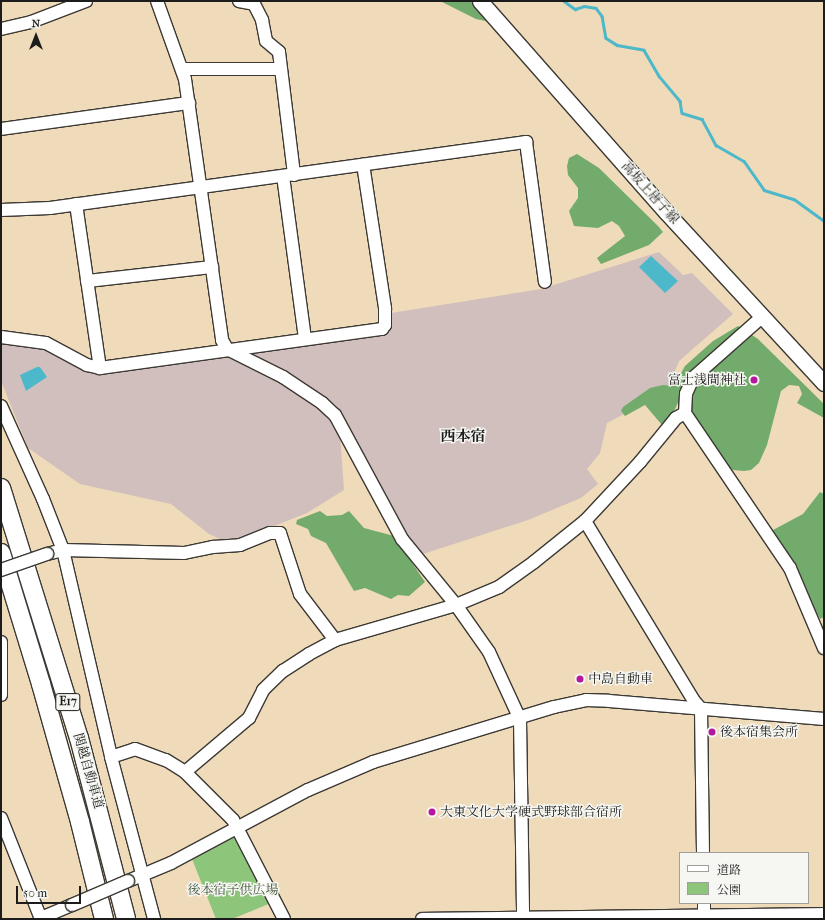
<!DOCTYPE html>
<html>
<head>
<meta charset="utf-8">
<style>
  body { margin:0 }
  #map { position:relative; width:825px; height:920px; overflow:hidden; background:#efdbb9; font-family:"IM FELL French Canon","Noto Serif JP",serif }
  div>[style] { position:absolute }
  [style*='--x'] { left:calc(var(--x)*1px); top:calc(var(--y)*1px); width:calc(var(--w)*1px); rotate:calc(var(--a)*1deg) }
  .industrial>* { inset:0; background:#d1bfbd }
  .green>* { inset:0; background:#8dc67b }
  .forest>* { inset:0; background:#72ab6b }
  .water>* { inset:0; background:#4cb8c9 }
  .stream>* { height:2.5px; margin:-1.25px; padding:0 1.25px; transform-origin:1.25px; border-radius:1.25px; background:#4cb8c9 }
  .roads { filter:drop-shadow(1px 0 #3c3934) drop-shadow(-1px 0 #3c3934) drop-shadow(0 1px #3c3934) drop-shadow(0 -1px #3c3934) }
  .minor>* { height:12px; margin:-6px; padding:0 6px; transform-origin:6px; border-radius:6px; background:#fff }
  .major>* { height:15px; margin:-7.5px; padding:0 7.5px; transform-origin:7.5px; border-radius:7.5px; background:#fff }
  .highway>* { height:18px; margin:-9px; padding:0 9px; transform-origin:9px; border-radius:9px; background:#fff }
  .bridges { filter:drop-shadow(1px 0 #3c3934) drop-shadow(-1px 0 #3c3934) drop-shadow(0 1px #3c3934) drop-shadow(0 -1px #3c3934) }
  .minor-bridge>* { height:12px; margin:-6px; padding:0 6px; transform-origin:6px; border-radius:6px; background:#fff }
  .dots>* { width:11px; height:11px; translate:-50% -50%; box-sizing:border-box; border:2px solid #f6f6f2; border-radius:50% }
  span { translate:-50% -50%; white-space:nowrap; text-align:center; line-height:1.15; -webkit-text-stroke:3px #f6f6f2; paint-order:stroke }
  .shield-label span { padding:1px 3px; background:#f6f6f2; border:1px solid; border-radius:3px; -webkit-text-stroke-width:0 }
  .shield-label { font-size:12px; color:#1c1c1c; font-weight:700 }
  .street-label { font-size:13px; color:#1c1c1c }
  .poi-label { font-size:13px; color:#1c1c1c }
  .right { translate:-100% -50%; text-align:right }
  .left { translate:0 -50%; text-align:left }
  .park-label { font-size:13px; color:#44583d }
  .quarter-label { font-size:15px; color:#1c1c1c; font-weight:700 }
  .frame { position:absolute; inset:0; border:2px solid #1c1c1c; pointer-events:none }
  .legend { position:absolute; left:679px; top:852px; width:130px; height:52px; box-sizing:border-box; background:#f6f6f2; border:1px solid #9f9f9c; margin:0; padding:5px 7px; list-style:none; font-size:12px; color:#1c1c1c }
  .legend li { display:flex; align-items:center; gap:8px; height:20px }
  .legend b { width:20px; border:1px solid #9f9f9c }
  .north { position:absolute; left:16px; top:16px; width:40px; height:40px; -webkit-text-stroke:3px #f6f6f2; paint-order:stroke; rotate:0deg; font-size:11px; font-weight:700; line-height:16px; text-align:center; color:#1c1c1c }
  .north::after { content:''; display:block; margin:auto; width:14px; height:18px; background:#1c1c1c; clip-path:polygon(50% 0,100% 100%,50% 72%,0 100%) }
  .scale { position:absolute; left:16px; top:886px; width:65px; height:18px; box-sizing:border-box; border:2px solid #1c1c1c; border-top:0; padding-left:5px; font-size:12px; line-height:14px; white-space:nowrap; color:#1c1c1c; -webkit-text-stroke:3px #f6f6f2; paint-order:stroke }
</style>
</head>
<body>
<div id="map">
  <div class="industrial">
    <div style="clip-path:polygon(659px 252px,683px 275px,692px 273px,733px 314px,679px 361px,666px 392px,607px 423px,600px 453px,587px 469px,598px 484px,581px 498px,528px 520px,423px 554px,402px 528px,344px 418px,333px 407px,292px 377px,248px 353px,383px 336px,387px 331px,391px 313px,541px 289px)"></div>
    <div style="clip-path:polygon(1px 341px,43px 347px,87px 370px,226px 354px,267px 373px,328px 416px,340px 435px,344px 490px,307px 513px,239px 540px,220px 539px,209px 534px,171px 504px,80px 484px,28px 448px,1px 381px)"></div>
  </div>
  <div class="green">
    <div style="clip-path:polygon(235px 835px,271px 903px,232px 919px,216px 919px,192px 859px)"></div>
  </div>
  <div class="forest">
    <div style="clip-path:polygon(440px 1px,474px 1px,490px 22px,476px 19px)"></div>
    <div style="clip-path:polygon(577px 154px,599px 168px,658px 226px,663px 232px,649px 245px,601px 264px,597px 258px,625px 236px,619px 226px,612px 221px,598px 228px,574px 226px,569px 211px,578px 198px,578px 188px,568px 175px,567px 166px,569px 158px)"></div>
    <div style="clip-path:polygon(738px 326px,758px 339px,824px 404px,824px 418px,797px 403px,802px 394px,799px 386px,789px 385px,781px 391px,767px 445px,759px 463px,751px 470px,744px 471px,733px 470px,725px 464px,689px 410px,687px 402px,680px 398px,672px 416px,662px 425px,645px 405px,625px 416px,621px 411px,623px 407px,650px 388px,663px 385px,674px 386px,685px 366px,713px 341px)"></div>
    <div style="clip-path:polygon(820px 492px,824px 494px,824px 617px,820px 619px,773px 530px,803px 514px)"></div>
    <div style="clip-path:polygon(320px 511px,327px 516px,342px 515px,349px 511px,364px 528px,394px 536px,425px 582px,409px 596px,398px 595px,391px 599px,365px 588px,354px 591px,326px 543px,311px 536px,308px 529px,296px 524px,297px 520px)"></div>
  </div>
  <div class="water">
    <div style="clip-path:polygon(651px 256px,678px 281px,665px 293px,639px 267px)"></div>
    <div style="clip-path:polygon(37px 367px,40px 367px,47px 377px,26px 391px,20px 375px)"></div>
  </div>
  <div class="stream">
    <div style="--x:564;--y:1;--w:14;--a:36"></div>
    <div style="--x:575;--y:9;--w:9;--a:-18"></div>
    <div style="--x:584;--y:6;--w:12;--a:9"></div>
    <div style="--x:596;--y:8;--w:10;--a:53"></div>
    <div style="--x:602;--y:16;--w:22;--a:80"></div>
    <div style="--x:606;--y:38;--w:13;--a:32"></div>
    <div style="--x:617;--y:45;--w:27;--a:10"></div>
    <div style="--x:644;--y:50;--w:30;--a:60"></div>
    <div style="--x:659;--y:76;--w:33;--a:50"></div>
    <div style="--x:680;--y:101;--w:12;--a:81"></div>
    <div style="--x:682;--y:113;--w:21;--a:17"></div>
    <div style="--x:702;--y:119;--w:30;--a:62"></div>
    <div style="--x:716;--y:145;--w:32;--a:30"></div>
    <div style="--x:744;--y:161;--w:35;--a:55"></div>
    <div style="--x:764;--y:190;--w:31;--a:17"></div>
    <div style="--x:794;--y:199;--w:37;--a:36"></div>
  </div>
  <div class="roads">
    <div class="minor">
      <div style="--x:157;--y:1;--w:83;--a:70.3"></div>
      <div style="--x:185;--y:79;--w:264;--a:81.9"></div>
      <div style="--x:222;--y:340;--w:10;--a:61"></div>
      <div style="--x:227;--y:349;--w:63;--a:26.6"></div>
      <div style="--x:283;--y:377;--w:47;--a:33.7"></div>
      <div style="--x:322;--y:403;--w:18;--a:43"></div>
      <div style="--x:335;--y:415;--w:141;--a:61.6"></div>
      <div style="--x:402;--y:539;--w:85;--a:50.7"></div>
      <div style="--x:456;--y:605;--w:57;--a:54.9"></div>
      <div style="--x:489;--y:652;--w:74;--a:65.2"></div>
      <div style="--x:520;--y:719;--w:200;--a:89.1"></div>
      <div style="--x:239;--y:1;--w:15;--a:11"></div>
      <div style="--x:254;--y:4;--w:18;--a:63"></div>
      <div style="--x:262;--y:20;--w:21;--a:79"></div>
      <div style="--x:266;--y:41;--w:17;--a:40"></div>
      <div style="--x:279;--y:52;--w:124;--a:83"></div>
      <div style="--x:1;--y:29;--w:31;--a:-13"></div>
      <div style="--x:31;--y:22;--w:59;--a:-20.9"></div>
      <div style="--x:183;--y:69;--w:97;--a:0"></div>
      <div style="--x:1;--y:129;--w:190;--a:-7.9"></div>
      <div style="--x:283;--y:176;--w:164;--a:82.3"></div>
      <div style="--x:76;--y:204;--w:166;--a:81.7"></div>
      <div style="--x:100;--y:368;--w:285;--a:-7.9"></div>
      <div style="--x:382;--y:329;--w:5;--a:-53"></div>
      <div style="--x:385;--y:325;--w:17;--a:-90"></div>
      <div style="--x:385;--y:308;--w:145;--a:-98.7"></div>
      <div style="--x:1;--y:210;--w:49;--a:-2.3"></div>
      <div style="--x:50;--y:208;--w:481;--a:-7.9"></div>
      <div style="--x:526;--y:142;--w:141;--a:82.3"></div>
      <div style="--x:87;--y:281;--w:126;--a:-6.4"></div>
      <div style="--x:763;--y:316;--w:94;--a:138.5"></div>
      <div style="--x:693;--y:378;--w:17;--a:114"></div>
      <div style="--x:686;--y:394;--w:19;--a:93"></div>
      <div style="--x:685;--y:413;--w:187;--a:55.9"></div>
      <div style="--x:790;--y:568;--w:87;--a:67"></div>
      <div style="--x:1;--y:337;--w:45;--a:7.6"></div>
      <div style="--x:46;--y:343;--w:47;--a:28.2"></div>
      <div style="--x:87;--y:365;--w:13;--a:13"></div>
      <div style="--x:1;--y:406;--w:102;--a:65.7"></div>
      <div style="--x:43;--y:499;--w:55;--a:68.6"></div>
      <div style="--x:63;--y:550;--w:212;--a:76.9"></div>
      <div style="--x:111;--y:757;--w:168;--a:75.1"></div>
      <div style="--x:585;--y:521;--w:210;--a:58.8"></div>
      <div style="--x:694;--y:701;--w:11;--a:49"></div>
      <div style="--x:701;--y:709;--w:144;--a:89.2"></div>
      <div style="--x:47;--y:554;--w:16;--a:-14"></div>
      <div style="--x:63;--y:550;--w:121;--a:1.4"></div>
      <div style="--x:184;--y:553;--w:30;--a:-12"></div>
      <div style="--x:213;--y:547;--w:27;--a:-4"></div>
      <div style="--x:240;--y:545;--w:32;--a:-22"></div>
      <div style="--x:270;--y:533;--w:10;--a:0"></div>
      <div style="--x:280;--y:533;--w:64;--a:71.8"></div>
      <div style="--x:300;--y:594;--w:58;--a:52.7"></div>
      <div style="--x:1;--y:642;--w:53;--a:90"></div>
      <div style="--x:111;--y:757;--w:25;--a:-18"></div>
      <div style="--x:135;--y:749;--w:33;--a:20"></div>
      <div style="--x:166;--y:760;--w:22;--a:32"></div>
      <div style="--x:185;--y:772;--w:68;--a:45"></div>
      <div style="--x:233;--y:820;--w:111;--a:62.7"></div>
      <div style="--x:185;--y:772;--w:84;--a:-40.2"></div>
      <div style="--x:249;--y:718;--w:31;--a:-63"></div>
      <div style="--x:263;--y:690;--w:28;--a:-44"></div>
      <div style="--x:283;--y:671;--w:31;--a:-33"></div>
      <div style="--x:309;--y:654;--w:30;--a:-28"></div>
      <div style="--x:335;--y:640;--w:126;--a:-16.1"></div>
      <div style="--x:456;--y:605;--w:47;--a:-22.7"></div>
      <div style="--x:499;--y:587;--w:43;--a:-35.5"></div>
      <div style="--x:534;--y:562;--w:65;--a:-38.8"></div>
      <div style="--x:585;--y:521;--w:81;--a:-47"></div>
      <div style="--x:640;--y:462;--w:57;--a:-50.7"></div>
      <div style="--x:676;--y:418;--w:10;--a:-29"></div>
      <div style="--x:1;--y:818;--w:109;--a:68.4"></div>
      <div style="--x:128;--y:881;--w:47;--a:-22.7"></div>
      <div style="--x:171;--y:863;--w:155;--a:-28.1"></div>
      <div style="--x:308;--y:790;--w:71;--a:-23.3"></div>
      <div style="--x:373;--y:762;--w:189;--a:-16.9"></div>
      <div style="--x:554;--y:707;--w:33;--a:-12"></div>
      <div style="--x:586;--y:700;--w:23;--a:2"></div>
      <div style="--x:609;--y:701;--w:216;--a:4.8"></div>
      <div style="--x:704;--y:903;--w:16;--a:90"></div>
      <div style="--x:41;--y:918;--w:34;--a:-23"></div>
      <div style="--x:422;--y:919;--w:402;--a:-0.7"></div>
    </div>
    <div class="major">
      <div style="--x:480;--y:1;--w:281;--a:48.6"></div>
      <div style="--x:666;--y:212;--w:233;--a:47.3"></div>
    </div>
    <div class="highway">
      <div style="--x:1;--y:488;--w:262;--a:72.7"></div>
      <div style="--x:79;--y:738;--w:187;--a:75.4"></div>
      <div style="--x:1;--y:553;--w:137;--a:73"></div>
      <div style="--x:41;--y:684;--w:143;--a:74.2"></div>
      <div style="--x:80;--y:822;--w:100;--a:76.1"></div>
    </div>
  </div>
  <div class="bridges">
    <div class="minor-bridge">
      <div style="--x:1;--y:570;--w:49;--a:-19.2"></div>
      <div style="--x:72;--y:905;--w:61;--a:-23.2"></div>
    </div>
  </div>
  <div class="dots">
    <div style="left:754px;top:380px;background:#b5179e"></div>
    <div style="left:580px;top:679px;background:#b5179e"></div>
    <div style="left:712px;top:732px;background:#b5179e"></div>
    <div style="left:432px;top:812px;background:#b5179e"></div>
  </div>
  <div class="shield-label">
    <span style="left:68px;top:702px">E17</span>
  </div>
  <div class="street-label">
    <span style="left:650px;top:193px;rotate:48deg">高坂上唐子線</span>
    <span style="left:88px;top:771px;rotate:74deg">関越自動車道</span>
  </div>
  <div class="poi-label">
    <span class="right" style="left:746px;top:380px">富士浅間神社</span>
    <span class="left" style="left:588px;top:679px">中島自動車</span>
    <span class="left" style="left:720px;top:732px">後本宿集会所</span>
    <span class="left" style="left:440px;top:812px">大東文化大学硬式野球部合宿所</span>
  </div>
  <div class="park-label">
    <span style="left:233px;top:890px">後本宿子供広場</span>
  </div>
  <div class="quarter-label">
    <span style="left:463px;top:437px">西本宿</span>
  </div>
  <div class="frame"></div>
  <ul class="legend">
  <li><b style="height:5px;background:#fff"></b>道路</li>
  <li><b style="height:11px;background:#8dc67b"></b>公園</li>
  </ul>
  <div class="north">N</div>
  <div class="scale">50 m</div>
</div>
</body>
</html>
